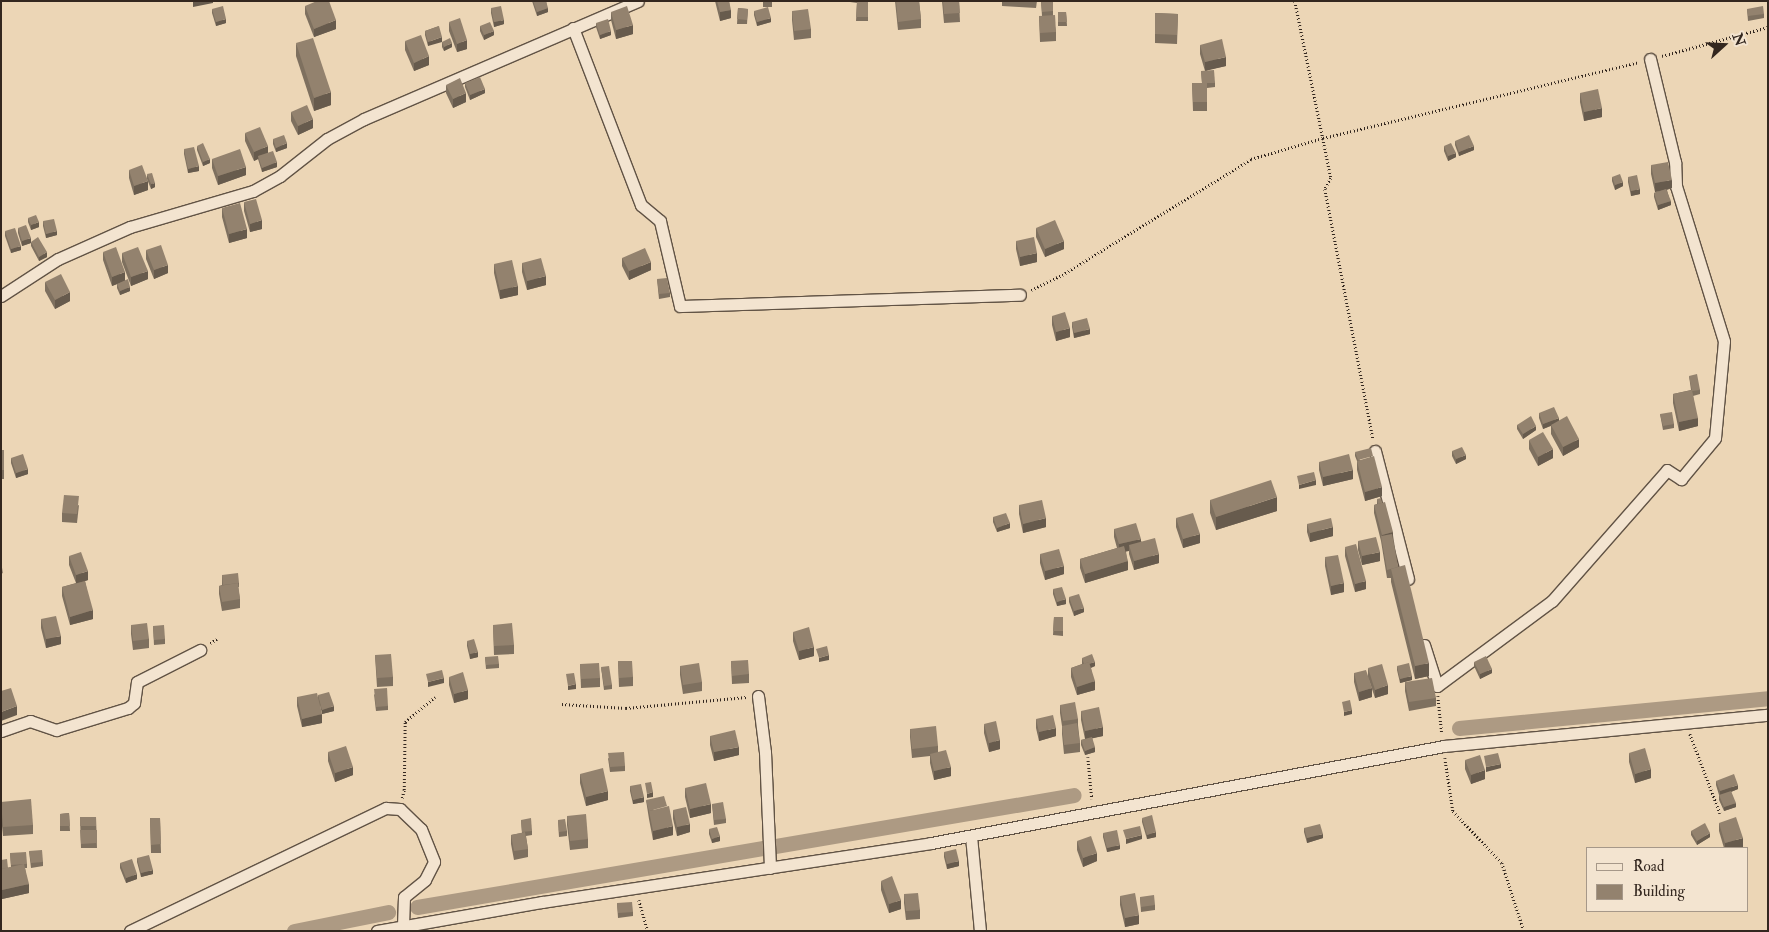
<!DOCTYPE html>
<html>
<head>
<meta charset="utf-8">
<style>
  body { margin:0 }
  #map { position:relative; width:1769px; height:932px; overflow:hidden; background:#ecd6b6; font-family:"IM FELL Double Pica",serif }
  div>[style] { position:absolute }
  [style*='--x'] { left:calc(var(--x)*1px); top:calc(var(--y)*1px); width:calc(var(--w)*1px); rotate:calc(var(--a)*1deg) }
  .canal>* { height:15px; margin:-7.5px; padding:0 7.5px; transform-origin:7.5px; border-radius:7.5px; background:#ad9a83 }
  .path>* { height:2.5px; margin-top:-1.25px; transform-origin:0; background:repeating-linear-gradient(90deg,#33271f 0 1px,transparent 0 3.5px) }
  .roads { filter:drop-shadow(1px 0 #615345) drop-shadow(-1px 0 #615345) drop-shadow(0 1px #615345) drop-shadow(0 -1px #615345) }
  .street>* { height:11px; margin:-5.5px; padding:0 5.5px; transform-origin:5.5px; border-radius:5.5px; background:#f3e4d0 }
  .wall>* { inset:0; background:#7e705f }
  .shaded-wall>* { inset:0; background:#675b4d }
  .building>* { inset:0; background:#93826e }
  span { translate:-50% -50%; white-space:nowrap; text-align:center; line-height:1.15; -webkit-text-stroke:4px #f3e4d0; paint-order:stroke }
  .frame { position:absolute; inset:0; border:2px solid #33271f; pointer-events:none }
  .legend { position:absolute; left:1586px; top:847px; width:162px; height:65px; box-sizing:border-box; background:#f3e4d0; border:1px solid #a69889; margin:0; padding:6px 9px; list-style:none; font-size:15px; color:#33271f }
  .legend li { display:flex; align-items:center; gap:10px; height:25px }
  .legend b { width:25px; border:1px solid #a69889 }
  .north { position:absolute; left:1699px; top:20px; width:50px; height:50px; -webkit-text-stroke:4px #f3e4d0; paint-order:stroke; rotate:70deg; font-size:14px; font-weight:700; line-height:20px; text-align:center; color:#33271f }
  .north::after { content:''; display:block; margin:auto; width:18px; height:22px; background:#33271f; clip-path:polygon(50% 0,100% 100%,50% 72%,0 100%) }
</style>
</head>
<body>
<div id="map">
  <div class="canal">
    <div style="--x:1459;--y:728;--w:310;--a:-5.5"></div>
    <div style="--x:417;--y:907;--w:666;--a:-9.67"></div>
    <div style="--x:294;--y:931;--w:96;--a:-11.4"></div>
  </div>
  <div class="path">
    <div style="--x:1295;--y:1;--w:181;--a:78.5"></div>
    <div style="--x:1331;--y:178;--w:13;--a:119"></div>
    <div style="--x:1325;--y:189;--w:255;--a:79.1"></div>
    <div style="--x:1662;--y:56;--w:110;--a:-15.3"></div>
    <div style="--x:1031;--y:290;--w:34;--a:-26"></div>
    <div style="--x:1062;--y:275;--w:222;--a:-31.5"></div>
    <div style="--x:1251;--y:159;--w:75;--a:-16.3"></div>
    <div style="--x:1323;--y:138;--w:325;--a:-13.5"></div>
    <div style="--x:210;--y:643;--w:8;--a:-30"></div>
    <div style="--x:1438;--y:696;--w:37;--a:84"></div>
    <div style="--x:562;--y:704;--w:64;--a:3.6"></div>
    <div style="--x:626;--y:708;--w:121;--a:-5.2"></div>
    <div style="--x:1690;--y:734;--w:85;--a:69.2"></div>
    <div style="--x:1088;--y:757;--w:42;--a:84.6"></div>
    <div style="--x:1445;--y:758;--w:54;--a:81.4"></div>
    <div style="--x:1453;--y:811;--w:71;--a:46.7"></div>
    <div style="--x:1502;--y:863;--w:71;--a:72.1"></div>
    <div style="--x:402;--y:798;--w:8;--a:-76"></div>
    <div style="--x:404;--y:790;--w:68;--a:-89.2"></div>
    <div style="--x:405;--y:722;--w:39;--a:-40"></div>
    <div style="--x:639;--y:900;--w:32;--a:74"></div>
  </div>
  <div class="roads">
    <div class="street">
      <div style="--x:573;--y:28;--w:190;--a:69"></div>
      <div style="--x:641;--y:205;--w:25;--a:40"></div>
      <div style="--x:660;--y:221;--w:87;--a:76.8"></div>
      <div style="--x:680;--y:306;--w:340;--a:-1.9"></div>
      <div style="--x:1;--y:296;--w:68;--a:-33"></div>
      <div style="--x:58;--y:259;--w:79;--a:-24"></div>
      <div style="--x:130;--y:227;--w:128;--a:-16.3"></div>
      <div style="--x:253;--y:191;--w:31;--a:-29"></div>
      <div style="--x:280;--y:176;--w:60;--a:-38.2"></div>
      <div style="--x:327;--y:139;--w:42;--a:-28.4"></div>
      <div style="--x:364;--y:119;--w:298;--a:-23.3"></div>
      <div style="--x:1375;--y:451;--w:132;--a:75.5"></div>
      <div style="--x:1424;--y:645;--w:43;--a:72.4"></div>
      <div style="--x:1437;--y:686;--w:143;--a:-36.5"></div>
      <div style="--x:1552;--y:601;--w:174;--a:-48.7"></div>
      <div style="--x:1667;--y:470;--w:17;--a:33"></div>
      <div style="--x:1681;--y:479;--w:53;--a:-50.3"></div>
      <div style="--x:1715;--y:438;--w:97;--a:-84.7"></div>
      <div style="--x:1724;--y:341;--w:162;--a:-107.2"></div>
      <div style="--x:1676;--y:186;--w:24;--a:-92"></div>
      <div style="--x:1675;--y:162;--w:106;--a:-103.6"></div>
      <div style="--x:758;--y:696;--w:56;--a:82.9"></div>
      <div style="--x:765;--y:752;--w:116;--a:87.5"></div>
      <div style="--x:1;--y:731;--w:31;--a:-19"></div>
      <div style="--x:30;--y:721;--w:28;--a:19"></div>
      <div style="--x:56;--y:730;--w:75;--a:-17"></div>
      <div style="--x:128;--y:708;--w:8;--a:-40"></div>
      <div style="--x:134;--y:703;--w:21;--a:-82"></div>
      <div style="--x:137;--y:682;--w:71;--a:-26.9"></div>
      <div style="--x:971;--y:836;--w:95;--a:84.6"></div>
      <div style="--x:130;--y:931;--w:284;--a:-25.7"></div>
      <div style="--x:386;--y:808;--w:14;--a:4"></div>
      <div style="--x:400;--y:809;--w:29;--a:44"></div>
      <div style="--x:421;--y:829;--w:35;--a:68"></div>
      <div style="--x:434;--y:862;--w:20;--a:117"></div>
      <div style="--x:425;--y:880;--w:27;--a:141"></div>
      <div style="--x:404;--y:897;--w:29;--a:92"></div>
      <div style="--x:377;--y:931;--w:168;--a:-10"></div>
      <div style="--x:542;--y:902;--w:393;--a:-8.6"></div>
      <div style="--x:931;--y:843;--w:522;--a:-10.71"></div>
      <div style="--x:1444;--y:746;--w:325;--a:-5.5"></div>
    </div>
  </div>
  <div class="wall">
    <div style="clip-path:polygon(532px 1px,546px 1px,548px 12px,537px 16px)"></div>
    <div style="clip-path:polygon(715px 1px,729px 1px,731px 18px,720px 21px)"></div>
    <div style="clip-path:polygon(763px 1px,772px 1px,772px 7px,763px 7px)"></div>
    <div style="clip-path:polygon(843px 1px,868px 1px,868px 21px,856px 21px,857px 3px)"></div>
    <div style="clip-path:polygon(895px 1px,919px 1px,921px 19px,921px 28px,898px 30px)"></div>
    <div style="clip-path:polygon(942px 1px,959px 1px,960px 22px,944px 23px)"></div>
    <div style="clip-path:polygon(1002px 1px,1037px 1px,1036px 8px,1002px 6px)"></div>
    <div style="clip-path:polygon(1041px 1px,1053px 1px,1053px 15px,1056px 32px,1056px 41px,1040px 42px,1039px 16px,1042px 16px)"></div>
    <div style="clip-path:polygon(305px 6px,336px 29px,314px 37px,305px 14px)"></div>
    <div style="clip-path:polygon(491px 8px,504px 24px,494px 27px,491px 13px)"></div>
    <div style="clip-path:polygon(738px 8px,748px 9px,747px 24px,737px 24px)"></div>
    <div style="clip-path:polygon(212px 9px,226px 23px,216px 26px,212px 13px)"></div>
    <div style="clip-path:polygon(1747px 9px,1764px 14px,1764px 18px,1748px 21px)"></div>
    <div style="clip-path:polygon(754px 11px,771px 22px,757px 26px,754px 15px)"></div>
    <div style="clip-path:polygon(792px 11px,811px 29px,811px 38px,794px 40px,792px 20px)"></div>
    <div style="clip-path:polygon(611px 12px,633px 34px,616px 39px,611px 20px)"></div>
    <div style="clip-path:polygon(1058px 12px,1066px 12px,1067px 26px,1058px 26px)"></div>
    <div style="clip-path:polygon(1155px 13px,1178px 14px,1177px 44px,1155px 43px)"></div>
    <div style="clip-path:polygon(449px 22px,467px 49px,457px 52px,449px 31px)"></div>
    <div style="clip-path:polygon(596px 23px,611px 35px,600px 39px,596px 27px)"></div>
    <div style="clip-path:polygon(439px 26px,428px 46px,425px 35px,425px 31px)"></div>
    <div style="clip-path:polygon(480px 26px,494px 35px,484px 40px,480px 31px)"></div>
    <div style="clip-path:polygon(405px 41px,429px 65px,414px 71px,405px 50px)"></div>
    <div style="clip-path:polygon(442px 42px,452px 47px,444px 51px,442px 47px)"></div>
    <div style="clip-path:polygon(296px 43px,331px 105px,314px 111px,296px 56px)"></div>
    <div style="clip-path:polygon(1200px 45px,1226px 66px,1207px 70px,1215px 83px,1215px 87px,1207px 88px,1207px 111px,1193px 111px,1192px 83px,1202px 83px,1201px 71px,1205px 71px,1200px 54px)"></div>
    <div style="clip-path:polygon(465px 83px,485px 93px,470px 100px,465px 87px)"></div>
    <div style="clip-path:polygon(446px 85px,466px 102px,453px 108px,446px 93px)"></div>
    <div style="clip-path:polygon(1580px 93px,1602px 117px,1584px 121px,1580px 102px)"></div>
    <div style="clip-path:polygon(291px 112px,313px 128px,298px 135px,291px 121px)"></div>
    <div style="clip-path:polygon(245px 133px,268px 153px,277px 167px,262px 172px,258px 159px,254px 161px,245px 141px)"></div>
    <div style="clip-path:polygon(273px 139px,287px 148px,276px 152px,273px 144px)"></div>
    <div style="clip-path:polygon(1455px 141px,1474px 150px,1459px 156px,1455px 145px)"></div>
    <div style="clip-path:polygon(197px 146px,210px 163px,203px 166px,197px 150px)"></div>
    <div style="clip-path:polygon(1444px 146px,1456px 157px,1448px 161px,1444px 151px)"></div>
    <div style="clip-path:polygon(184px 149px,199px 171px,188px 173px,184px 154px)"></div>
    <div style="clip-path:polygon(212px 159px,246px 175px,218px 185px,212px 168px)"></div>
    <div style="clip-path:polygon(1651px 165px,1672px 188px,1667px 190px,1671px 205px,1658px 210px,1654px 197px,1654px 193px,1659px 191px,1655px 192px,1651px 174px)"></div>
    <div style="clip-path:polygon(129px 170px,148px 190px,134px 195px,129px 178px)"></div>
    <div style="clip-path:polygon(147px 174px,155px 187px,151px 189px,147px 179px)"></div>
    <div style="clip-path:polygon(1612px 177px,1623px 186px,1615px 190px,1612px 181px)"></div>
    <div style="clip-path:polygon(1628px 177px,1640px 194px,1631px 196px,1628px 182px)"></div>
    <div style="clip-path:polygon(244px 202px,262px 229px,250px 232px,244px 211px)"></div>
    <div style="clip-path:polygon(222px 208px,247px 238px,229px 243px,222px 217px)"></div>
    <div style="clip-path:polygon(28px 218px,39px 227px,31px 230px,28px 222px)"></div>
    <div style="clip-path:polygon(43px 221px,57px 235px,46px 238px,43px 226px)"></div>
    <div style="clip-path:polygon(18px 228px,31px 242px,47px 257px,39px 261px,31px 246px,31px 243px,22px 246px,18px 233px)"></div>
    <div style="clip-path:polygon(1036px 228px,1064px 249px,1045px 257px,1036px 237px)"></div>
    <div style="clip-path:polygon(5px 231px,21px 250px,11px 253px,5px 236px)"></div>
    <div style="clip-path:polygon(1016px 241px,1037px 262px,1020px 266px,1016px 249px)"></div>
    <div style="clip-path:polygon(146px 250px,168px 273px,154px 279px,146px 259px)"></div>
    <div style="clip-path:polygon(103px 252px,125px 280px,130px 291px,120px 295px,117px 288px,117px 284px,112px 286px,103px 260px)"></div>
    <div style="clip-path:polygon(122px 253px,148px 279px,131px 286px,122px 262px)"></div>
    <div style="clip-path:polygon(622px 258px,651px 270px,629px 280px,622px 266px)"></div>
    <div style="clip-path:polygon(522px 263px,546px 285px,527px 290px,522px 272px)"></div>
    <div style="clip-path:polygon(494px 264px,518px 295px,500px 299px,494px 273px)"></div>
    <div style="clip-path:polygon(657px 279px,670px 293px,670px 297px,659px 299px)"></div>
    <div style="clip-path:polygon(45px 282px,70px 301px,55px 309px,45px 291px)"></div>
    <div style="clip-path:polygon(1052px 316px,1070px 337px,1056px 341px,1052px 325px)"></div>
    <div style="clip-path:polygon(1072px 322px,1090px 334px,1074px 338px,1072px 327px)"></div>
    <div style="clip-path:polygon(1689px 376px,1700px 390px,1700px 394px,1693px 396px,1698px 426px,1679px 431px,1673px 403px,1673px 394px,1691px 390px)"></div>
    <div style="clip-path:polygon(1539px 413px,1559px 421px,1579px 447px,1563px 456px,1551px 434px,1551px 426px,1543px 429px,1539px 418px)"></div>
    <div style="clip-path:polygon(1660px 414px,1674px 424px,1674px 428px,1663px 430px)"></div>
    <div style="clip-path:polygon(1517px 425px,1536px 430px,1523px 439px,1517px 429px)"></div>
    <div style="clip-path:polygon(1529px 440px,1553px 458px,1538px 466px,1529px 449px)"></div>
    <div style="clip-path:polygon(1px 450px,4px 450px,4px 479px,1px 479px)"></div>
    <div style="clip-path:polygon(1452px 451px,1466px 459px,1456px 464px,1452px 456px)"></div>
    <div style="clip-path:polygon(1355px 452px,1382px 496px,1365px 501px,1357px 470px,1357px 461px,1355px 456px)"></div>
    <div style="clip-path:polygon(11px 458px,28px 474px,16px 478px,11px 463px)"></div>
    <div style="clip-path:polygon(1319px 462px,1353px 479px,1323px 486px,1319px 470px)"></div>
    <div style="clip-path:polygon(1377px 499px,1382px 503px,1393px 535px,1398px 567px,1429px 676px,1415px 679px,1391px 582px,1391px 578px,1387px 578px,1381px 541px,1374px 513px,1374px 505px,1377px 504px)"></div>
    <div style="clip-path:polygon(1210px 500px,1277px 511px,1216px 530px,1210px 513px)"></div>
    <div style="clip-path:polygon(79px 505px,77px 523px,62px 522px,62px 513px)"></div>
    <div style="clip-path:polygon(1019px 505px,1046px 527px,1023px 533px,1019px 514px)"></div>
    <div style="clip-path:polygon(993px 517px,1010px 528px,997px 532px,993px 522px)"></div>
    <div style="clip-path:polygon(1176px 518px,1200px 543px,1183px 548px,1176px 527px)"></div>
    <div style="clip-path:polygon(1307px 524px,1333px 536px,1310px 542px,1307px 532px)"></div>
    <div style="clip-path:polygon(1114px 529px,1141px 541px,1159px 563px,1134px 570px,1129px 554px,1129px 551px,1126px 551px,1128px 570px,1085px 583px,1080px 568px,1080px 559px,1117px 548px,1114px 537px)"></div>
    <div style="clip-path:polygon(1358px 541px,1380px 561px,1362px 565px,1358px 550px)"></div>
    <div style="clip-path:polygon(1345px 547px,1366px 589px,1355px 592px,1345px 556px)"></div>
    <div style="clip-path:polygon(1040px 554px,1064px 574px,1045px 580px,1040px 563px)"></div>
    <div style="clip-path:polygon(69px 556px,88px 580px,85px 581px,93px 619px,70px 625px,62px 596px,62px 587px,76px 583px,69px 565px)"></div>
    <div style="clip-path:polygon(1325px 557px,1344px 592px,1331px 595px,1325px 566px)"></div>
    <div style="clip-path:polygon(222px 575px,239px 583px,239px 587px,238px 587px,240px 599px,240px 608px,222px 611px,219px 594px,219px 586px,222px 585px)"></div>
    <div style="clip-path:polygon(1053px 589px,1066px 604px,1057px 606px,1053px 594px)"></div>
    <div style="clip-path:polygon(1069px 597px,1084px 612px,1074px 616px,1069px 602px)"></div>
    <div style="clip-path:polygon(1054px 617px,1063px 617px,1063px 636px,1053px 635px)"></div>
    <div style="clip-path:polygon(41px 619px,61px 644px,46px 648px,41px 628px)"></div>
    <div style="clip-path:polygon(131px 625px,149px 639px,149px 648px,133px 650px,131px 634px)"></div>
    <div style="clip-path:polygon(493px 625px,514px 645px,514px 654px,494px 655px)"></div>
    <div style="clip-path:polygon(153px 626px,165px 639px,165px 644px,154px 645px)"></div>
    <div style="clip-path:polygon(793px 632px,814px 656px,799px 660px,793px 641px)"></div>
    <div style="clip-path:polygon(467px 641px,478px 657px,470px 659px,467px 646px)"></div>
    <div style="clip-path:polygon(375px 655px,393px 677px,393px 686px,377px 687px)"></div>
    <div style="clip-path:polygon(485px 657px,499px 664px,499px 668px,486px 669px)"></div>
    <div style="clip-path:polygon(1082px 658px,1095px 666px,1091px 668px,1095px 690px,1077px 695px,1071px 677px,1071px 668px,1082px 664px)"></div>
    <div style="clip-path:polygon(618px 661px,633px 677px,633px 686px,619px 687px)"></div>
    <div style="clip-path:polygon(731px 661px,749px 674px,749px 683px,732px 684px)"></div>
    <div style="clip-path:polygon(1474px 662px,1492px 673px,1480px 679px,1474px 666px)"></div>
    <div style="clip-path:polygon(580px 664px,600px 678px,600px 687px,581px 688px)"></div>
    <div style="clip-path:polygon(680px 666px,702px 682px,702px 691px,683px 694px,680px 675px)"></div>
    <div style="clip-path:polygon(1397px 666px,1412px 680px,1400px 683px,1397px 670px)"></div>
    <div style="clip-path:polygon(601px 667px,612px 685px,612px 689px,604px 690px)"></div>
    <div style="clip-path:polygon(1368px 668px,1388px 694px,1375px 698px,1369px 680px,1372px 697px,1359px 701px,1354px 682px,1354px 673px,1368px 677px)"></div>
    <div style="clip-path:polygon(449px 677px,468px 699px,454px 703px,449px 685px)"></div>
    <div style="clip-path:polygon(1405px 682px,1436px 698px,1436px 706px,1409px 711px,1405px 691px)"></div>
    <div style="clip-path:polygon(374px 694px,388px 706px,388px 710px,376px 711px)"></div>
    <div style="clip-path:polygon(318px 695px,334px 711px,322px 714px,320px 705px,322px 723px,302px 727px,297px 706px,297px 697px,318px 698px)"></div>
    <div style="clip-path:polygon(1060px 705px,1078px 719px,1078px 725px,1080px 743px,1080px 752px,1064px 754px,1062px 734px,1062px 726px,1060px 713px)"></div>
    <div style="clip-path:polygon(1081px 711px,1103px 736px,1092px 738px,1095px 752px,1085px 755px,1081px 745px,1081px 740px,1085px 739px,1081px 720px)"></div>
    <div style="clip-path:polygon(1036px 719px,1056px 736px,1039px 741px,1036px 728px)"></div>
    <div style="clip-path:polygon(984px 724px,1000px 749px,989px 752px,984px 733px)"></div>
    <div style="clip-path:polygon(910px 729px,938px 746px,938px 752px,951px 776px,934px 780px,930px 763px,930px 756px,912px 758px,910px 737px)"></div>
    <div style="clip-path:polygon(710px 736px,739px 755px,714px 761px,710px 745px)"></div>
    <div style="clip-path:polygon(328px 752px,353px 775px,335px 782px,328px 761px)"></div>
    <div style="clip-path:polygon(1629px 753px,1651px 778px,1635px 783px,1629px 762px)"></div>
    <div style="clip-path:polygon(608px 758px,625px 766px,625px 771px,610px 772px)"></div>
    <div style="clip-path:polygon(1465px 760px,1485px 779px,1471px 784px,1465px 769px)"></div>
    <div style="clip-path:polygon(580px 774px,608px 800px,586px 806px,580px 783px)"></div>
    <div style="clip-path:polygon(1716px 781px,1738px 789px,1731px 792px,1736px 807px,1724px 811px,1719px 800px,1719px 795px,1716px 785px)"></div>
    <div style="clip-path:polygon(630px 786px,644px 802px,633px 804px,630px 791px)"></div>
    <div style="clip-path:polygon(685px 788px,711px 813px,690px 818px,685px 797px)"></div>
    <div style="clip-path:polygon(646px 800px,673px 835px,653px 840px,649px 819px)"></div>
    <div style="clip-path:polygon(1px 802px,33px 825px,33px 834px,3px 836px,1px 816px)"></div>
    <div style="clip-path:polygon(712px 804px,726px 819px,726px 823px,714px 825px)"></div>
    <div style="clip-path:polygon(673px 810px,690px 832px,677px 836px,673px 819px)"></div>
    <div style="clip-path:polygon(69px 813px,70px 831px,60px 831px,60px 814px)"></div>
    <div style="clip-path:polygon(567px 816px,588px 839px,588px 848px,570px 850px,567px 825px)"></div>
    <div style="clip-path:polygon(80px 817px,96px 817px,97px 848px,81px 848px)"></div>
    <div style="clip-path:polygon(150px 818px,160px 818px,161px 853px,151px 853px)"></div>
    <div style="clip-path:polygon(1142px 818px,1156px 837px,1147px 839px,1142px 822px)"></div>
    <div style="clip-path:polygon(521px 820px,532px 831px,532px 835px,526px 836px,528px 849px,528px 857px,514px 860px,511px 844px,511px 835px,522px 833px)"></div>
    <div style="clip-path:polygon(558px 820px,567px 831px,567px 836px,559px 837px)"></div>
    <div style="clip-path:polygon(1719px 823px,1743px 847px,1737px 848px,1724px 848px,1719px 831px)"></div>
    <div style="clip-path:polygon(1304px 828px,1323px 838px,1307px 843px,1304px 832px)"></div>
    <div style="clip-path:polygon(709px 829px,720px 841px,712px 843px,709px 834px)"></div>
    <div style="clip-path:polygon(1691px 831px,1710px 837px,1697px 845px,1691px 835px)"></div>
    <div style="clip-path:polygon(1103px 833px,1120px 849px,1107px 852px,1103px 837px)"></div>
    <div style="clip-path:polygon(1077px 841px,1097px 861px,1083px 867px,1077px 850px)"></div>
    <div style="clip-path:polygon(29px 851px,43px 862px,43px 866px,31px 868px)"></div>
    <div style="clip-path:polygon(944px 852px,959px 866px,947px 869px,944px 857px)"></div>
    <div style="clip-path:polygon(10px 853px,27px 864px,27px 868px,25px 868px,29px 893px,2px 899px,1px 895px,1px 860px,8px 868px,11px 867px)"></div>
    <div style="clip-path:polygon(137px 858px,153px 874px,141px 877px,137px 862px)"></div>
    <div style="clip-path:polygon(120px 863px,137px 879px,126px 883px,120px 868px)"></div>
    <div style="clip-path:polygon(881px 881px,901px 909px,889px 913px,881px 890px)"></div>
    <div style="clip-path:polygon(904px 894px,920px 910px,920px 919px,906px 920px,904px 903px)"></div>
    <div style="clip-path:polygon(1120px 896px,1139px 924px,1125px 927px,1120px 905px)"></div>
    <div style="clip-path:polygon(1140px 897px,1155px 905px,1155px 910px,1141px 912px)"></div>
    <div style="clip-path:polygon(617px 903px,633px 912px,633px 916px,618px 918px)"></div>
  </div>
  <div class="shaded-wall">
    <div style="clip-path:polygon(193px 1px,213px 1px,213px 3px,193px 7px)"></div>
    <div style="clip-path:polygon(548px 8px,548px 12px,537px 16px,537px 12px)"></div>
    <div style="clip-path:polygon(731px 10px,731px 18px,720px 21px,720px 12px)"></div>
    <div style="clip-path:polygon(771px 18px,771px 22px,757px 26px,757px 22px)"></div>
    <div style="clip-path:polygon(226px 19px,226px 23px,216px 26px,216px 22px)"></div>
    <div style="clip-path:polygon(336px 20px,336px 29px,314px 37px,314px 29px)"></div>
    <div style="clip-path:polygon(504px 20px,504px 24px,494px 27px,494px 22px)"></div>
    <div style="clip-path:polygon(633px 25px,633px 34px,616px 39px,616px 30px)"></div>
    <div style="clip-path:polygon(494px 31px,494px 35px,484px 40px,484px 35px)"></div>
    <div style="clip-path:polygon(611px 31px,611px 35px,600px 39px,600px 35px)"></div>
    <div style="clip-path:polygon(442px 37px,442px 42px,428px 46px,428px 42px)"></div>
    <div style="clip-path:polygon(467px 40px,467px 49px,457px 52px,457px 44px)"></div>
    <div style="clip-path:polygon(452px 43px,452px 47px,444px 51px,444px 47px)"></div>
    <div style="clip-path:polygon(429px 56px,429px 65px,414px 71px,414px 63px)"></div>
    <div style="clip-path:polygon(1226px 57px,1226px 66px,1205px 71px,1205px 62px)"></div>
    <div style="clip-path:polygon(485px 89px,485px 93px,470px 100px,470px 95px)"></div>
    <div style="clip-path:polygon(331px 92px,331px 105px,314px 111px,314px 98px)"></div>
    <div style="clip-path:polygon(466px 93px,466px 102px,453px 108px,453px 99px)"></div>
    <div style="clip-path:polygon(1602px 108px,1602px 117px,1584px 121px,1584px 112px)"></div>
    <div style="clip-path:polygon(313px 119px,313px 128px,298px 135px,298px 126px)"></div>
    <div style="clip-path:polygon(287px 143px,287px 148px,276px 152px,276px 148px)"></div>
    <div style="clip-path:polygon(268px 146px,268px 155px,258px 156px,258px 159px,254px 161px,254px 152px)"></div>
    <div style="clip-path:polygon(1474px 146px,1474px 150px,1459px 156px,1459px 152px)"></div>
    <div style="clip-path:polygon(1456px 153px,1456px 157px,1448px 161px,1448px 156px)"></div>
    <div style="clip-path:polygon(210px 159px,210px 163px,203px 166px,203px 162px)"></div>
    <div style="clip-path:polygon(277px 162px,277px 167px,262px 172px,262px 168px)"></div>
    <div style="clip-path:polygon(199px 166px,199px 171px,188px 173px,188px 169px)"></div>
    <div style="clip-path:polygon(246px 167px,246px 175px,218px 185px,218px 176px)"></div>
    <div style="clip-path:polygon(1672px 180px,1672px 188px,1655px 192px,1655px 183px)"></div>
    <div style="clip-path:polygon(148px 181px,148px 190px,134px 195px,134px 186px)"></div>
    <div style="clip-path:polygon(1623px 182px,1623px 186px,1615px 190px,1615px 185px)"></div>
    <div style="clip-path:polygon(155px 183px,155px 187px,151px 189px,151px 184px)"></div>
    <div style="clip-path:polygon(1640px 189px,1640px 194px,1631px 196px,1631px 191px)"></div>
    <div style="clip-path:polygon(1671px 201px,1671px 205px,1658px 210px,1658px 205px)"></div>
    <div style="clip-path:polygon(262px 220px,262px 229px,250px 232px,250px 224px)"></div>
    <div style="clip-path:polygon(39px 222px,39px 227px,31px 230px,31px 225px)"></div>
    <div style="clip-path:polygon(247px 229px,247px 238px,229px 243px,229px 234px)"></div>
    <div style="clip-path:polygon(57px 231px,57px 235px,46px 238px,46px 234px)"></div>
    <div style="clip-path:polygon(31px 238px,31px 243px,22px 246px,22px 241px)"></div>
    <div style="clip-path:polygon(1064px 241px,1064px 249px,1045px 257px,1045px 249px)"></div>
    <div style="clip-path:polygon(21px 246px,21px 250px,11px 253px,11px 249px)"></div>
    <div style="clip-path:polygon(47px 252px,47px 257px,39px 261px,39px 257px)"></div>
    <div style="clip-path:polygon(1037px 253px,1037px 262px,1020px 266px,1020px 257px)"></div>
    <div style="clip-path:polygon(651px 262px,651px 270px,629px 280px,629px 271px)"></div>
    <div style="clip-path:polygon(168px 265px,168px 273px,154px 279px,154px 270px)"></div>
    <div style="clip-path:polygon(148px 271px,148px 279px,131px 286px,131px 277px)"></div>
    <div style="clip-path:polygon(125px 272px,125px 281px,112px 286px,112px 277px)"></div>
    <div style="clip-path:polygon(546px 276px,546px 285px,527px 290px,527px 281px)"></div>
    <div style="clip-path:polygon(518px 286px,518px 295px,500px 299px,500px 290px)"></div>
    <div style="clip-path:polygon(130px 287px,130px 291px,120px 295px,120px 291px)"></div>
    <div style="clip-path:polygon(70px 292px,70px 301px,55px 309px,55px 300px)"></div>
    <div style="clip-path:polygon(1070px 328px,1070px 337px,1056px 341px,1056px 332px)"></div>
    <div style="clip-path:polygon(1090px 329px,1090px 334px,1074px 338px,1074px 333px)"></div>
    <div style="clip-path:polygon(1559px 418px,1559px 422px,1543px 429px,1543px 424px)"></div>
    <div style="clip-path:polygon(1698px 418px,1698px 426px,1679px 431px,1679px 422px)"></div>
    <div style="clip-path:polygon(1536px 426px,1536px 430px,1523px 439px,1523px 434px)"></div>
    <div style="clip-path:polygon(1579px 439px,1579px 447px,1563px 456px,1563px 447px)"></div>
    <div style="clip-path:polygon(1553px 449px,1553px 458px,1538px 466px,1538px 457px)"></div>
    <div style="clip-path:polygon(1466px 455px,1466px 459px,1456px 464px,1456px 459px)"></div>
    <div style="clip-path:polygon(28px 469px,28px 474px,16px 478px,16px 473px)"></div>
    <div style="clip-path:polygon(1353px 470px,1353px 479px,1323px 486px,1323px 477px)"></div>
    <div style="clip-path:polygon(1316px 480px,1316px 485px,1299px 489px,1299px 485px)"></div>
    <div style="clip-path:polygon(1382px 487px,1382px 496px,1365px 501px,1365px 492px)"></div>
    <div style="clip-path:polygon(1277px 497px,1277px 511px,1216px 530px,1216px 517px)"></div>
    <div style="clip-path:polygon(1046px 518px,1046px 527px,1023px 533px,1023px 524px)"></div>
    <div style="clip-path:polygon(1010px 523px,1010px 528px,997px 532px,997px 528px)"></div>
    <div style="clip-path:polygon(1333px 527px,1333px 536px,1310px 542px,1310px 533px)"></div>
    <div style="clip-path:polygon(1393px 532px,1393px 541px,1382px 540px,1382px 535px)"></div>
    <div style="clip-path:polygon(1200px 534px,1200px 543px,1183px 548px,1183px 539px)"></div>
    <div style="clip-path:polygon(1141px 539px,1141px 548px,1129px 545px,1129px 551px,1119px 553px,1119px 544px)"></div>
    <div style="clip-path:polygon(1380px 552px,1380px 561px,1362px 565px,1362px 556px)"></div>
    <div style="clip-path:polygon(1159px 554px,1159px 563px,1134px 570px,1134px 561px)"></div>
    <div style="clip-path:polygon(1128px 561px,1128px 570px,1085px 583px,1085px 574px)"></div>
    <div style="clip-path:polygon(1064px 566px,1064px 574px,1045px 580px,1045px 571px)"></div>
    <div style="clip-path:polygon(88px 571px,88px 580px,76px 584px,76px 575px)"></div>
    <div style="clip-path:polygon(1366px 581px,1366px 589px,1355px 592px,1355px 584px)"></div>
    <div style="clip-path:polygon(1344px 583px,1344px 592px,1331px 595px,1331px 586px)"></div>
    <div style="clip-path:polygon(1066px 599px,1066px 604px,1057px 606px,1057px 602px)"></div>
    <div style="clip-path:polygon(1084px 608px,1084px 612px,1074px 616px,1074px 611px)"></div>
    <div style="clip-path:polygon(93px 610px,93px 619px,70px 625px,70px 617px)"></div>
    <div style="clip-path:polygon(61px 636px,61px 644px,46px 648px,46px 639px)"></div>
    <div style="clip-path:polygon(814px 647px,814px 656px,799px 660px,799px 651px)"></div>
    <div style="clip-path:polygon(478px 652px,478px 657px,470px 659px,470px 654px)"></div>
    <div style="clip-path:polygon(829px 655px,829px 660px,819px 662px,819px 658px)"></div>
    <div style="clip-path:polygon(1095px 662px,1095px 666px,1084px 670px,1084px 665px)"></div>
    <div style="clip-path:polygon(1429px 663px,1429px 676px,1415px 679px,1415px 666px)"></div>
    <div style="clip-path:polygon(1492px 669px,1492px 673px,1480px 679px,1480px 674px)"></div>
    <div style="clip-path:polygon(1412px 676px,1412px 680px,1400px 683px,1400px 679px)"></div>
    <div style="clip-path:polygon(444px 678px,444px 683px,428px 687px,428px 682px)"></div>
    <div style="clip-path:polygon(1095px 681px,1095px 690px,1077px 695px,1077px 687px)"></div>
    <div style="clip-path:polygon(576px 684px,576px 689px,568px 690px,568px 686px)"></div>
    <div style="clip-path:polygon(1388px 685px,1388px 694px,1375px 698px,1375px 690px)"></div>
    <div style="clip-path:polygon(1372px 688px,1372px 697px,1359px 701px,1359px 692px)"></div>
    <div style="clip-path:polygon(468px 690px,468px 699px,454px 703px,454px 694px)"></div>
    <div style="clip-path:polygon(17px 706px,17px 715px,1px 721px,1px 712px)"></div>
    <div style="clip-path:polygon(334px 706px,334px 711px,322px 714px,322px 710px)"></div>
    <div style="clip-path:polygon(1352px 710px,1352px 714px,1344px 716px,1344px 712px)"></div>
    <div style="clip-path:polygon(322px 714px,322px 723px,302px 727px,302px 719px)"></div>
    <div style="clip-path:polygon(1103px 727px,1103px 736px,1085px 740px,1085px 731px)"></div>
    <div style="clip-path:polygon(1056px 728px,1056px 736px,1039px 741px,1039px 732px)"></div>
    <div style="clip-path:polygon(1000px 740px,1000px 749px,989px 752px,989px 743px)"></div>
    <div style="clip-path:polygon(739px 747px,739px 755px,714px 761px,714px 752px)"></div>
    <div style="clip-path:polygon(1095px 747px,1095px 752px,1085px 755px,1085px 751px)"></div>
    <div style="clip-path:polygon(1501px 764px,1501px 768px,1486px 772px,1486px 767px)"></div>
    <div style="clip-path:polygon(353px 767px,353px 775px,335px 782px,335px 773px)"></div>
    <div style="clip-path:polygon(951px 767px,951px 776px,934px 780px,934px 771px)"></div>
    <div style="clip-path:polygon(1651px 769px,1651px 778px,1635px 783px,1635px 774px)"></div>
    <div style="clip-path:polygon(1485px 770px,1485px 779px,1471px 784px,1471px 775px)"></div>
    <div style="clip-path:polygon(1738px 785px,1738px 789px,1720px 796px,1720px 791px)"></div>
    <div style="clip-path:polygon(608px 791px,608px 800px,586px 806px,586px 797px)"></div>
    <div style="clip-path:polygon(653px 792px,653px 797px,647px 798px,647px 794px)"></div>
    <div style="clip-path:polygon(644px 797px,644px 802px,633px 804px,633px 800px)"></div>
    <div style="clip-path:polygon(1736px 803px,1736px 807px,1724px 811px,1724px 807px)"></div>
    <div style="clip-path:polygon(711px 804px,711px 813px,690px 818px,690px 809px)"></div>
    <div style="clip-path:polygon(690px 824px,690px 832px,677px 836px,677px 827px)"></div>
    <div style="clip-path:polygon(673px 826px,673px 835px,653px 840px,653px 831px)"></div>
    <div style="clip-path:polygon(1156px 832px,1156px 837px,1147px 839px,1147px 835px)"></div>
    <div style="clip-path:polygon(1710px 833px,1710px 837px,1697px 845px,1697px 841px)"></div>
    <div style="clip-path:polygon(1323px 834px,1323px 838px,1307px 843px,1307px 838px)"></div>
    <div style="clip-path:polygon(1142px 835px,1142px 839px,1126px 844px,1126px 839px)"></div>
    <div style="clip-path:polygon(720px 836px,720px 841px,712px 843px,712px 839px)"></div>
    <div style="clip-path:polygon(1743px 838px,1743px 847px,1737px 848px,1725px 848px,1725px 843px)"></div>
    <div style="clip-path:polygon(1120px 845px,1120px 849px,1107px 852px,1107px 848px)"></div>
    <div style="clip-path:polygon(1097px 853px,1097px 861px,1083px 867px,1083px 858px)"></div>
    <div style="clip-path:polygon(959px 861px,959px 866px,947px 869px,947px 864px)"></div>
    <div style="clip-path:polygon(153px 870px,153px 874px,141px 877px,141px 873px)"></div>
    <div style="clip-path:polygon(137px 874px,137px 879px,126px 883px,126px 878px)"></div>
    <div style="clip-path:polygon(29px 884px,29px 893px,2px 899px,2px 890px)"></div>
    <div style="clip-path:polygon(901px 900px,901px 909px,889px 913px,889px 904px)"></div>
    <div style="clip-path:polygon(1139px 915px,1139px 924px,1125px 927px,1125px 918px)"></div>
  </div>
  <div class="building">
    <div style="clip-path:polygon(317px 1px,329px 1px,336px 20px,314px 29px,305px 6px)"></div>
    <div style="clip-path:polygon(533px 1px,546px 1px,548px 8px,537px 12px)"></div>
    <div style="clip-path:polygon(717px 1px,729px 1px,731px 10px,720px 12px)"></div>
    <div style="clip-path:polygon(857px 1px,868px 1px,868px 17px,856px 17px)"></div>
    <div style="clip-path:polygon(896px 1px,919px 1px,921px 19px,898px 22px)"></div>
    <div style="clip-path:polygon(943px 1px,959px 1px,960px 13px,944px 14px)"></div>
    <div style="clip-path:polygon(1041px 1px,1053px 1px,1053px 11px,1042px 12px)"></div>
    <div style="clip-path:polygon(223px 6px,226px 19px,216px 22px,212px 9px)"></div>
    <div style="clip-path:polygon(501px 6px,504px 20px,494px 22px,491px 8px)"></div>
    <div style="clip-path:polygon(627px 6px,633px 25px,616px 30px,611px 12px)"></div>
    <div style="clip-path:polygon(1763px 6px,1764px 14px,1748px 16px,1747px 9px)"></div>
    <div style="clip-path:polygon(768px 7px,771px 18px,757px 22px,754px 11px)"></div>
    <div style="clip-path:polygon(738px 8px,748px 9px,747px 20px,737px 19px)"></div>
    <div style="clip-path:polygon(808px 9px,811px 29px,794px 31px,792px 11px)"></div>
    <div style="clip-path:polygon(1058px 12px,1066px 12px,1067px 22px,1058px 22px)"></div>
    <div style="clip-path:polygon(1155px 13px,1178px 14px,1177px 35px,1155px 34px)"></div>
    <div style="clip-path:polygon(1055px 15px,1056px 32px,1040px 33px,1039px 16px)"></div>
    <div style="clip-path:polygon(460px 18px,467px 40px,457px 44px,449px 22px)"></div>
    <div style="clip-path:polygon(608px 19px,611px 31px,600px 35px,596px 23px)"></div>
    <div style="clip-path:polygon(490px 22px,494px 31px,484px 35px,480px 26px)"></div>
    <div style="clip-path:polygon(439px 26px,442px 37px,428px 42px,425px 31px)"></div>
    <div style="clip-path:polygon(421px 35px,429px 56px,414px 63px,405px 41px)"></div>
    <div style="clip-path:polygon(313px 38px,331px 92px,314px 98px,296px 43px)"></div>
    <div style="clip-path:polygon(450px 38px,452px 43px,444px 47px,442px 42px)"></div>
    <div style="clip-path:polygon(1222px 39px,1226px 57px,1205px 62px,1200px 45px)"></div>
    <div style="clip-path:polygon(1214px 70px,1215px 83px,1202px 83px,1201px 71px)"></div>
    <div style="clip-path:polygon(480px 77px,485px 89px,470px 95px,465px 83px)"></div>
    <div style="clip-path:polygon(460px 78px,466px 93px,453px 99px,446px 85px)"></div>
    <div style="clip-path:polygon(1192px 83px,1207px 83px,1207px 102px,1193px 102px)"></div>
    <div style="clip-path:polygon(1598px 89px,1602px 108px,1584px 112px,1580px 93px)"></div>
    <div style="clip-path:polygon(307px 105px,313px 119px,298px 126px,291px 112px)"></div>
    <div style="clip-path:polygon(260px 127px,268px 146px,254px 152px,245px 133px)"></div>
    <div style="clip-path:polygon(284px 135px,287px 143px,276px 148px,273px 139px)"></div>
    <div style="clip-path:polygon(1469px 135px,1474px 146px,1459px 152px,1455px 141px)"></div>
    <div style="clip-path:polygon(203px 143px,210px 159px,203px 162px,197px 146px)"></div>
    <div style="clip-path:polygon(1451px 143px,1456px 153px,1448px 156px,1444px 146px)"></div>
    <div style="clip-path:polygon(194px 147px,199px 166px,188px 169px,184px 149px)"></div>
    <div style="clip-path:polygon(240px 149px,246px 167px,218px 176px,212px 159px)"></div>
    <div style="clip-path:polygon(273px 151px,277px 162px,262px 168px,258px 156px)"></div>
    <div style="clip-path:polygon(1668px 162px,1672px 180px,1655px 183px,1651px 165px)"></div>
    <div style="clip-path:polygon(142px 165px,148px 181px,134px 186px,129px 170px)"></div>
    <div style="clip-path:polygon(152px 173px,155px 183px,151px 184px,147px 174px)"></div>
    <div style="clip-path:polygon(1620px 174px,1623px 182px,1615px 185px,1612px 177px)"></div>
    <div style="clip-path:polygon(1637px 175px,1640px 189px,1631px 191px,1628px 177px)"></div>
    <div style="clip-path:polygon(1666px 189px,1671px 201px,1658px 205px,1654px 193px)"></div>
    <div style="clip-path:polygon(256px 199px,262px 220px,250px 224px,244px 202px)"></div>
    <div style="clip-path:polygon(240px 203px,247px 229px,229px 234px,222px 208px)"></div>
    <div style="clip-path:polygon(36px 215px,39px 222px,31px 225px,28px 218px)"></div>
    <div style="clip-path:polygon(54px 219px,57px 231px,46px 234px,43px 221px)"></div>
    <div style="clip-path:polygon(1055px 220px,1064px 241px,1045px 249px,1036px 228px)"></div>
    <div style="clip-path:polygon(26px 225px,31px 238px,22px 241px,18px 228px)"></div>
    <div style="clip-path:polygon(15px 228px,21px 246px,11px 249px,5px 231px)"></div>
    <div style="clip-path:polygon(38px 237px,47px 252px,39px 257px,31px 242px)"></div>
    <div style="clip-path:polygon(1034px 237px,1037px 253px,1020px 257px,1016px 241px)"></div>
    <div style="clip-path:polygon(161px 245px,168px 265px,154px 270px,146px 250px)"></div>
    <div style="clip-path:polygon(116px 247px,125px 272px,112px 277px,103px 252px)"></div>
    <div style="clip-path:polygon(138px 247px,148px 271px,131px 277px,122px 253px)"></div>
    <div style="clip-path:polygon(645px 248px,651px 262px,629px 271px,622px 258px)"></div>
    <div style="clip-path:polygon(541px 258px,546px 276px,527px 281px,522px 263px)"></div>
    <div style="clip-path:polygon(512px 260px,518px 286px,500px 290px,494px 264px)"></div>
    <div style="clip-path:polygon(61px 274px,70px 292px,55px 300px,45px 282px)"></div>
    <div style="clip-path:polygon(667px 278px,670px 293px,659px 294px,657px 279px)"></div>
    <div style="clip-path:polygon(128px 279px,130px 287px,120px 291px,117px 284px)"></div>
    <div style="clip-path:polygon(1065px 312px,1070px 328px,1056px 332px,1052px 316px)"></div>
    <div style="clip-path:polygon(1087px 318px,1090px 329px,1074px 333px,1072px 322px)"></div>
    <div style="clip-path:polygon(1697px 374px,1700px 390px,1692px 391px,1689px 376px)"></div>
    <div style="clip-path:polygon(1692px 390px,1698px 418px,1679px 422px,1673px 394px)"></div>
    <div style="clip-path:polygon(1554px 407px,1559px 418px,1543px 424px,1539px 413px)"></div>
    <div style="clip-path:polygon(1672px 412px,1674px 424px,1663px 426px,1660px 414px)"></div>
    <div style="clip-path:polygon(1531px 416px,1536px 426px,1523px 434px,1517px 425px)"></div>
    <div style="clip-path:polygon(1567px 416px,1579px 439px,1563px 447px,1551px 425px)"></div>
    <div style="clip-path:polygon(1543px 432px,1553px 449px,1538px 457px,1529px 440px)"></div>
    <div style="clip-path:polygon(1462px 447px,1466px 455px,1456px 459px,1452px 451px)"></div>
    <div style="clip-path:polygon(1371px 448px,1373px 456px,1358px 460px,1355px 452px)"></div>
    <div style="clip-path:polygon(1px 450px,4px 450px,4px 470px,1px 470px)"></div>
    <div style="clip-path:polygon(23px 454px,28px 469px,16px 473px,11px 458px)"></div>
    <div style="clip-path:polygon(1349px 454px,1353px 470px,1323px 477px,1319px 462px)"></div>
    <div style="clip-path:polygon(1374px 456px,1382px 487px,1365px 492px,1357px 461px)"></div>
    <div style="clip-path:polygon(1314px 472px,1316px 480px,1299px 485px,1297px 476px)"></div>
    <div style="clip-path:polygon(1271px 480px,1277px 497px,1216px 517px,1210px 500px)"></div>
    <div style="clip-path:polygon(64px 495px,79px 496px,77px 514px,62px 513px)"></div>
    <div style="clip-path:polygon(1381px 498px,1382px 503px,1378px 504px,1377px 499px)"></div>
    <div style="clip-path:polygon(1042px 500px,1046px 518px,1023px 524px,1019px 505px)"></div>
    <div style="clip-path:polygon(1385px 502px,1393px 532px,1382px 535px,1374px 505px)"></div>
    <div style="clip-path:polygon(1006px 513px,1010px 523px,997px 528px,993px 517px)"></div>
    <div style="clip-path:polygon(1193px 513px,1200px 534px,1183px 539px,1176px 518px)"></div>
    <div style="clip-path:polygon(1331px 518px,1333px 527px,1310px 533px,1307px 524px)"></div>
    <div style="clip-path:polygon(1136px 523px,1141px 539px,1119px 544px,1114px 529px)"></div>
    <div style="clip-path:polygon(1392px 534px,1398px 567px,1387px 570px,1381px 536px)"></div>
    <div style="clip-path:polygon(1376px 537px,1380px 552px,1362px 556px,1358px 541px)"></div>
    <div style="clip-path:polygon(1155px 538px,1159px 554px,1134px 561px,1129px 545px)"></div>
    <div style="clip-path:polygon(1356px 544px,1366px 581px,1355px 584px,1345px 547px)"></div>
    <div style="clip-path:polygon(1124px 546px,1128px 561px,1085px 574px,1080px 559px)"></div>
    <div style="clip-path:polygon(1059px 549px,1064px 566px,1045px 571px,1040px 554px)"></div>
    <div style="clip-path:polygon(81px 552px,88px 571px,76px 575px,69px 556px)"></div>
    <div style="clip-path:polygon(1338px 555px,1344px 583px,1331px 586px,1325px 557px)"></div>
    <div style="clip-path:polygon(1px 562px,3px 573px,1px 574px)"></div>
    <div style="clip-path:polygon(1405px 565px,1429px 663px,1415px 666px,1391px 569px)"></div>
    <div style="clip-path:polygon(238px 573px,239px 583px,223px 585px,222px 575px)"></div>
    <div style="clip-path:polygon(85px 581px,93px 610px,70px 617px,62px 587px)"></div>
    <div style="clip-path:polygon(238px 583px,240px 599px,222px 602px,219px 586px)"></div>
    <div style="clip-path:polygon(1062px 587px,1066px 599px,1057px 602px,1053px 589px)"></div>
    <div style="clip-path:polygon(1079px 594px,1084px 608px,1074px 611px,1069px 597px)"></div>
    <div style="clip-path:polygon(56px 616px,61px 636px,46px 639px,41px 619px)"></div>
    <div style="clip-path:polygon(1054px 617px,1063px 617px,1063px 631px,1053px 631px)"></div>
    <div style="clip-path:polygon(147px 623px,149px 639px,133px 641px,131px 625px)"></div>
    <div style="clip-path:polygon(512px 623px,514px 645px,494px 646px,493px 625px)"></div>
    <div style="clip-path:polygon(164px 625px,165px 639px,154px 640px,153px 626px)"></div>
    <div style="clip-path:polygon(809px 627px,814px 647px,799px 651px,793px 632px)"></div>
    <div style="clip-path:polygon(474px 639px,478px 652px,470px 654px,467px 641px)"></div>
    <div style="clip-path:polygon(827px 646px,829px 655px,819px 658px,816px 649px)"></div>
    <div style="clip-path:polygon(391px 654px,393px 677px,377px 678px,375px 655px)"></div>
    <div style="clip-path:polygon(1092px 654px,1095px 662px,1089px 664px,1089px 662px,1084px 664px,1082px 658px)"></div>
    <div style="clip-path:polygon(498px 656px,499px 664px,486px 665px,485px 657px)"></div>
    <div style="clip-path:polygon(1486px 656px,1492px 669px,1480px 674px,1474px 662px)"></div>
    <div style="clip-path:polygon(748px 660px,749px 674px,732px 676px,731px 661px)"></div>
    <div style="clip-path:polygon(618px 661px,632px 661px,633px 677px,619px 678px)"></div>
    <div style="clip-path:polygon(1089px 662px,1095px 681px,1077px 687px,1071px 668px)"></div>
    <div style="clip-path:polygon(599px 663px,600px 678px,581px 679px,580px 664px)"></div>
    <div style="clip-path:polygon(699px 663px,702px 682px,683px 685px,680px 666px)"></div>
    <div style="clip-path:polygon(1409px 663px,1412px 676px,1400px 679px,1397px 666px)"></div>
    <div style="clip-path:polygon(1382px 664px,1388px 685px,1375px 690px,1368px 668px)"></div>
    <div style="clip-path:polygon(609px 666px,612px 685px,604px 686px,601px 667px)"></div>
    <div style="clip-path:polygon(442px 670px,444px 678px,428px 682px,426px 674px)"></div>
    <div style="clip-path:polygon(1366px 670px,1372px 688px,1359px 692px,1354px 673px)"></div>
    <div style="clip-path:polygon(463px 672px,468px 690px,454px 694px,449px 677px)"></div>
    <div style="clip-path:polygon(574px 673px,576px 684px,568px 686px,566px 674px)"></div>
    <div style="clip-path:polygon(1432px 678px,1436px 698px,1409px 702px,1405px 682px)"></div>
    <div style="clip-path:polygon(11px 688px,17px 706px,1px 712px,1px 691px)"></div>
    <div style="clip-path:polygon(387px 688px,388px 706px,376px 707px,374px 689px)"></div>
    <div style="clip-path:polygon(329px 692px,334px 706px,322px 710px,318px 695px)"></div>
    <div style="clip-path:polygon(317px 693px,322px 714px,302px 719px,297px 697px)"></div>
    <div style="clip-path:polygon(1350px 700px,1352px 710px,1344px 712px,1342px 702px)"></div>
    <div style="clip-path:polygon(1075px 702px,1078px 719px,1063px 721px,1060px 705px)"></div>
    <div style="clip-path:polygon(1099px 707px,1103px 727px,1085px 731px,1081px 711px)"></div>
    <div style="clip-path:polygon(1053px 715px,1056px 728px,1039px 732px,1036px 719px)"></div>
    <div style="clip-path:polygon(996px 721px,1000px 740px,989px 743px,984px 724px)"></div>
    <div style="clip-path:polygon(1077px 723px,1080px 743px,1064px 745px,1062px 726px)"></div>
    <div style="clip-path:polygon(936px 726px,938px 746px,912px 749px,910px 729px)"></div>
    <div style="clip-path:polygon(735px 730px,739px 747px,714px 752px,710px 736px)"></div>
    <div style="clip-path:polygon(1092px 737px,1095px 747px,1085px 751px,1081px 740px)"></div>
    <div style="clip-path:polygon(346px 746px,353px 767px,335px 773px,328px 752px)"></div>
    <div style="clip-path:polygon(1645px 748px,1651px 769px,1635px 774px,1629px 753px)"></div>
    <div style="clip-path:polygon(946px 750px,951px 767px,934px 771px,930px 754px)"></div>
    <div style="clip-path:polygon(624px 752px,625px 766px,610px 767px,608px 753px)"></div>
    <div style="clip-path:polygon(1498px 753px,1501px 764px,1486px 767px,1484px 756px)"></div>
    <div style="clip-path:polygon(1480px 755px,1485px 770px,1471px 775px,1465px 760px)"></div>
    <div style="clip-path:polygon(603px 768px,608px 791px,586px 797px,580px 774px)"></div>
    <div style="clip-path:polygon(1734px 774px,1738px 785px,1720px 791px,1716px 781px)"></div>
    <div style="clip-path:polygon(651px 782px,653px 792px,647px 794px,645px 783px)"></div>
    <div style="clip-path:polygon(706px 783px,711px 804px,690px 809px,685px 788px)"></div>
    <div style="clip-path:polygon(641px 784px,644px 797px,633px 800px,630px 786px)"></div>
    <div style="clip-path:polygon(1731px 791px,1736px 803px,1724px 807px,1719px 795px)"></div>
    <div style="clip-path:polygon(664px 796px,667px 806px,649px 811px,646px 800px)"></div>
    <div style="clip-path:polygon(31px 799px,33px 825px,3px 827px,1px 802px)"></div>
    <div style="clip-path:polygon(723px 802px,726px 819px,714px 820px,712px 804px)"></div>
    <div style="clip-path:polygon(669px 806px,673px 826px,653px 831px,649px 811px)"></div>
    <div style="clip-path:polygon(686px 807px,690px 824px,677px 827px,673px 810px)"></div>
    <div style="clip-path:polygon(69px 813px,70px 826px,60px 826px,60px 814px)"></div>
    <div style="clip-path:polygon(586px 814px,588px 839px,570px 841px,567px 816px)"></div>
    <div style="clip-path:polygon(1152px 815px,1156px 832px,1147px 835px,1142px 818px)"></div>
    <div style="clip-path:polygon(80px 817px,96px 817px,96px 826px,80px 826px)"></div>
    <div style="clip-path:polygon(1736px 817px,1743px 838px,1725px 843px,1719px 823px)"></div>
    <div style="clip-path:polygon(150px 818px,160px 818px,161px 844px,151px 845px)"></div>
    <div style="clip-path:polygon(531px 818px,532px 831px,522px 832px,521px 820px)"></div>
    <div style="clip-path:polygon(565px 819px,567px 831px,559px 832px,558px 820px)"></div>
    <div style="clip-path:polygon(1705px 823px,1710px 833px,1697px 841px,1691px 831px)"></div>
    <div style="clip-path:polygon(1320px 824px,1323px 834px,1307px 838px,1304px 828px)"></div>
    <div style="clip-path:polygon(1140px 826px,1142px 835px,1126px 839px,1123px 830px)"></div>
    <div style="clip-path:polygon(717px 827px,720px 836px,712px 839px,709px 829px)"></div>
    <div style="clip-path:polygon(80px 830px,97px 830px,97px 843px,81px 844px)"></div>
    <div style="clip-path:polygon(1117px 830px,1120px 845px,1107px 848px,1103px 833px)"></div>
    <div style="clip-path:polygon(525px 832px,528px 849px,514px 851px,511px 835px)"></div>
    <div style="clip-path:polygon(1091px 836px,1097px 853px,1083px 858px,1077px 841px)"></div>
    <div style="clip-path:polygon(956px 849px,959px 861px,947px 864px,944px 852px)"></div>
    <div style="clip-path:polygon(42px 850px,43px 862px,31px 863px,29px 851px)"></div>
    <div style="clip-path:polygon(26px 852px,27px 864px,11px 865px,10px 853px)"></div>
    <div style="clip-path:polygon(149px 855px,153px 870px,141px 873px,137px 858px)"></div>
    <div style="clip-path:polygon(7px 859px,8px 868px,1px 869px,1px 860px)"></div>
    <div style="clip-path:polygon(132px 859px,137px 874px,126px 878px,120px 863px)"></div>
    <div style="clip-path:polygon(24px 864px,29px 884px,2px 890px,1px 869px)"></div>
    <div style="clip-path:polygon(892px 876px,901px 900px,889px 904px,881px 881px)"></div>
    <div style="clip-path:polygon(918px 893px,920px 910px,906px 911px,904px 894px)"></div>
    <div style="clip-path:polygon(1135px 893px,1139px 915px,1125px 918px,1120px 896px)"></div>
    <div style="clip-path:polygon(1154px 895px,1155px 905px,1141px 907px,1140px 897px)"></div>
    <div style="clip-path:polygon(632px 902px,633px 912px,618px 913px,617px 903px)"></div>
  </div>
  <div class="frame"></div>
  <ul class="legend">
  <li><b style="height:6px;background:#f3e4d0"></b>Road</li>
  <li><b style="height:14px;background:#93826e"></b>Building</li>
  </ul>
  <div class="north">N</div>
</div>
</body>
</html>
